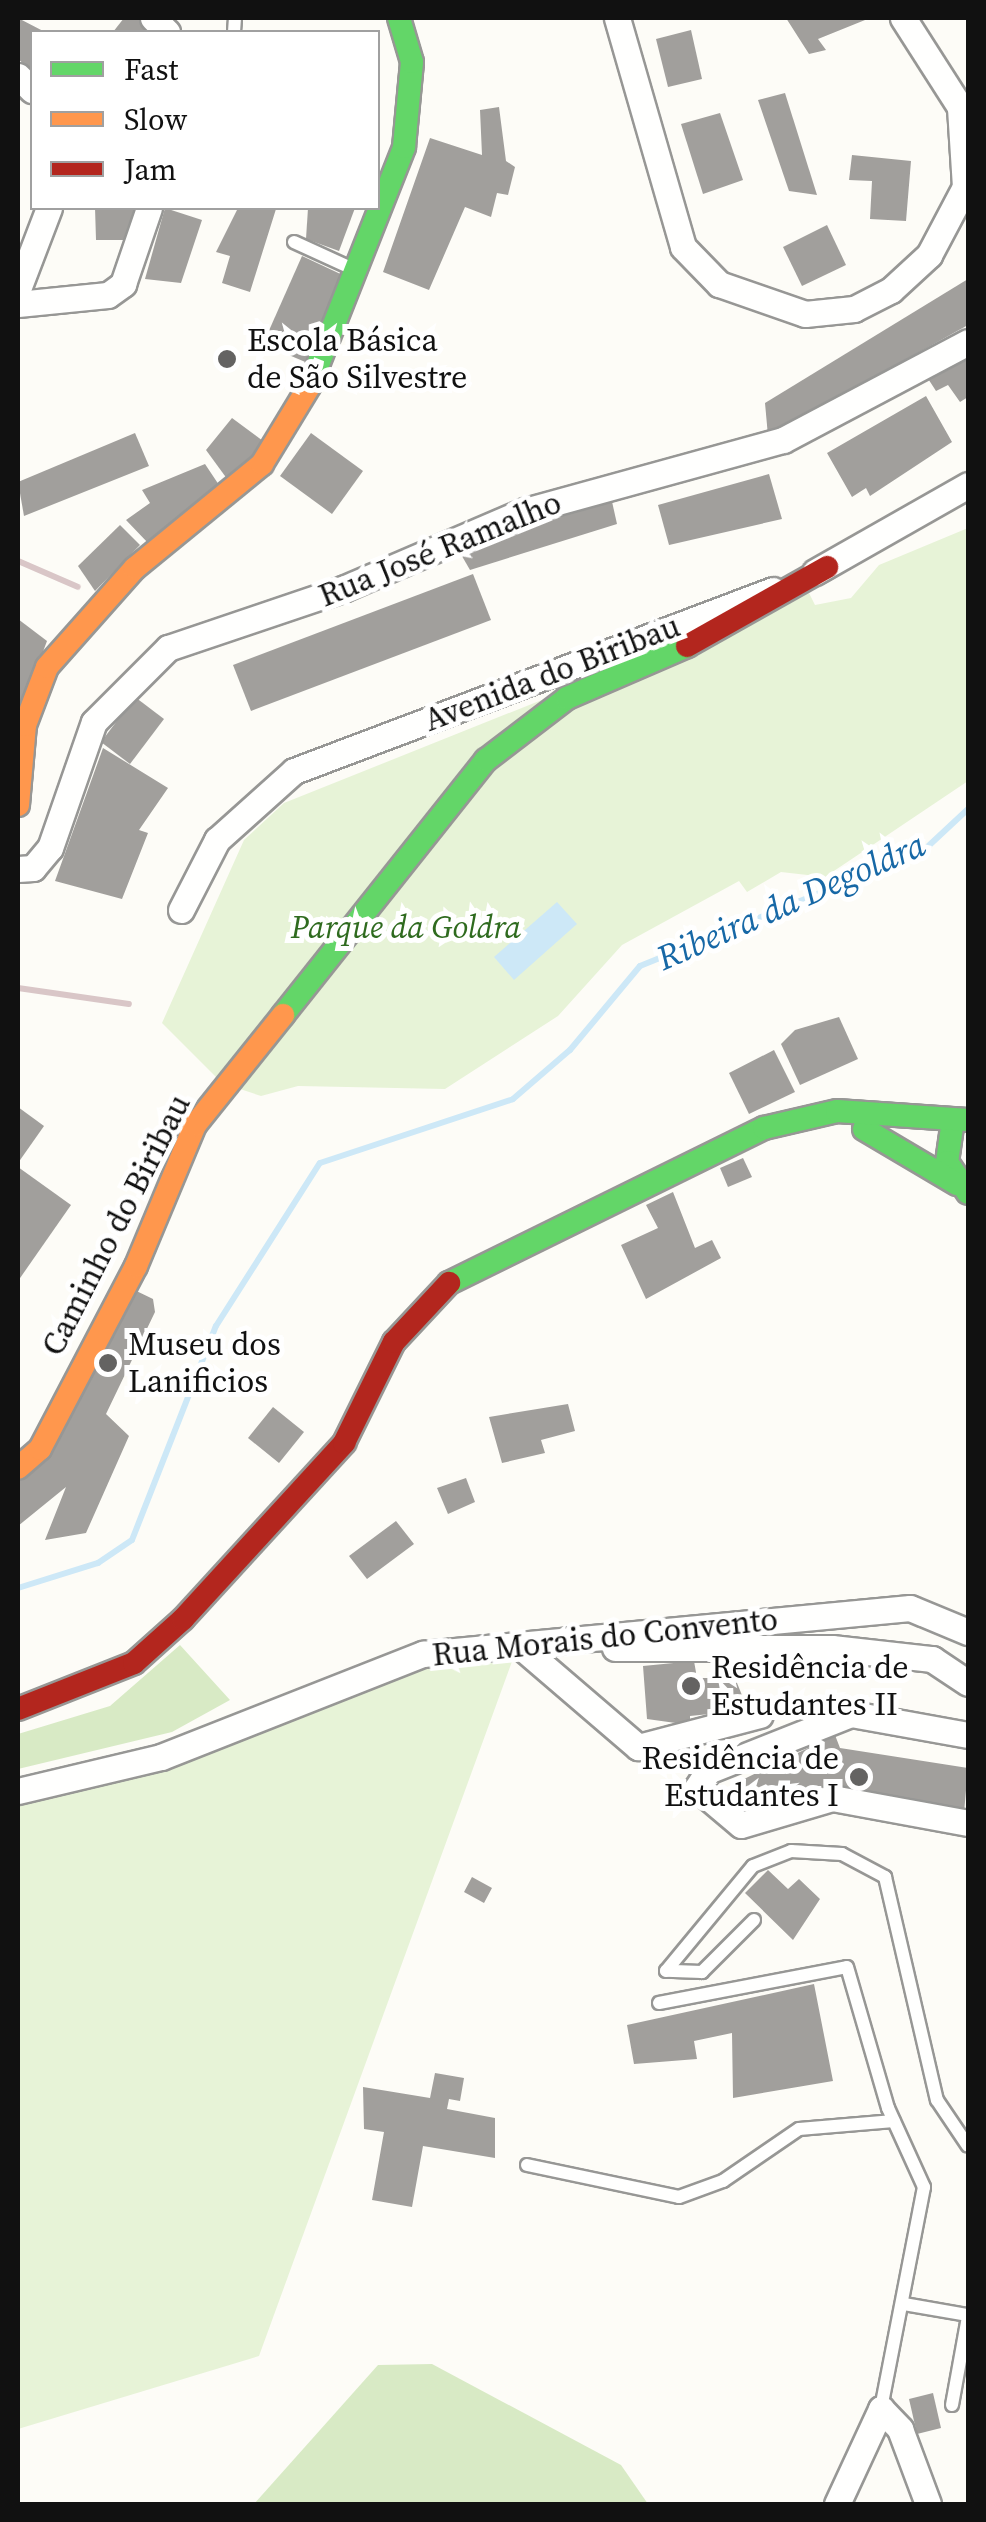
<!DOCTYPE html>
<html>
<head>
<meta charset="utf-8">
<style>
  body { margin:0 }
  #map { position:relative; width:986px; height:2522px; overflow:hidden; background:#fdfcf7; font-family:"Source Serif 4",serif }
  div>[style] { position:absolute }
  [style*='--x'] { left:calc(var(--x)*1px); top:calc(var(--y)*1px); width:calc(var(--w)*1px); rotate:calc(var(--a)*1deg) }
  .green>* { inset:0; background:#e7f3d7 }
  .forest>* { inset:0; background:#d8eac5 }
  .water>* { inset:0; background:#cde8f7 }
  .stream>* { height:6px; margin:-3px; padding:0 3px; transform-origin:3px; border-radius:3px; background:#cde8f7 }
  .building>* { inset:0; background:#a19f9c }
  .roads { filter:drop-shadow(2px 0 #979795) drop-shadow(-2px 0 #979795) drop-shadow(0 2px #979795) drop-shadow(0 -2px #979795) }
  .lane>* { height:12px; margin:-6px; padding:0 6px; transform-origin:6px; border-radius:6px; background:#fffffe }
  .street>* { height:25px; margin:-12.5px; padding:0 12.5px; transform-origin:12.5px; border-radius:12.5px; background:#fffffe }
  .fast>* { height:22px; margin:-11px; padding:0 11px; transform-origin:11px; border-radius:11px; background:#63d668 }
  .slow>* { height:22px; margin:-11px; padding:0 11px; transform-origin:11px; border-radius:11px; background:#ff974d }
  .jam>* { height:22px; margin:-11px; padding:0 11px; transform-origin:11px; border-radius:11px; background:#b3261e }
  .rail>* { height:6px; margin:-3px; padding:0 3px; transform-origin:3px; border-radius:3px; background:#d9c6c7 }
  .dots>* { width:28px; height:28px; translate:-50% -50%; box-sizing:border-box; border:5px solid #fff; border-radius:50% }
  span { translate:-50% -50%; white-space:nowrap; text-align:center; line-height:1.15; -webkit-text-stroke:10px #fff; paint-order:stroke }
  .poi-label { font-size:32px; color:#111 }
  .left { translate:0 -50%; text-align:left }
  .right { translate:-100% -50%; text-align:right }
  .street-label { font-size:32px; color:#111 }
  .park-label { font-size:32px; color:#2f6b1f; font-style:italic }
  .water-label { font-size:35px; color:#1768a6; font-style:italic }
  .frame { position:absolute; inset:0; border:20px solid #111; pointer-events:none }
  .legend { position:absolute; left:30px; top:30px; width:350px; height:180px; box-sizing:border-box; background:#fff; border:2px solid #a0a0a0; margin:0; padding:12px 18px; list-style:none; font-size:30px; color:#111 }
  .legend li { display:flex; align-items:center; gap:20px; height:50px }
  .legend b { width:50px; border:2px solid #a0a0a0 }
</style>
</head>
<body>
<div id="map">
  <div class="green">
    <div style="clip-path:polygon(968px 528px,968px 781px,825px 877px,781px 872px,747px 892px,739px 881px,622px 945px,558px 1016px,445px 1089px,298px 1086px,261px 1096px,222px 1083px,162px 1023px,244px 840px,284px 803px,809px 593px,815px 605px,851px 598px,879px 565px)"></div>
    <div style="clip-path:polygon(514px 1656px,259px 2356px,18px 2429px,18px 1803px,174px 1765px,429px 1665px)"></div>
  </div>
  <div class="forest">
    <div style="clip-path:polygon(180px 1645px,230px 1700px,172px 1732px,18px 1769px,18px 1734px,110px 1706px)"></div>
    <div style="clip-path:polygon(432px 2364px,621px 2465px,648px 2504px,254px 2504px,378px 2365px)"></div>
  </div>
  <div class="water">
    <div style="clip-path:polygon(557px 902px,577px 924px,514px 980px,494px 957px)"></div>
  </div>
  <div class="stream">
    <div style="--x:18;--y:1588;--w:84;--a:-17.4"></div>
    <div style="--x:98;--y:1563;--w:41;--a:-34.1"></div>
    <div style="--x:132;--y:1540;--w:230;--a:-68.6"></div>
    <div style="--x:216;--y:1326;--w:193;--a:-57.5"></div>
    <div style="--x:320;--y:1163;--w:203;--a:-18.3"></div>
    <div style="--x:513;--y:1099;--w:75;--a:-40.7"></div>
    <div style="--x:570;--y:1050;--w:109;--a:-50.2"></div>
    <div style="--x:640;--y:966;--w:305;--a:-22.1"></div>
    <div style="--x:923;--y:851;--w:62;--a:-43"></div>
  </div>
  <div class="building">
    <div style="clip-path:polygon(18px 18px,45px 32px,32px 32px,32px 71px,18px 59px)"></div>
    <div style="clip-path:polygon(124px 18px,145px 18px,156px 32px,113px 32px)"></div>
    <div style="clip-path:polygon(786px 18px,870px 18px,818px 39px,826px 50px,809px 54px)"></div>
    <div style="clip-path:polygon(691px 30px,702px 79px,668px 87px,656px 39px)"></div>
    <div style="clip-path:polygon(785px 93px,817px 195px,789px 191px,758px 100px)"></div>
    <div style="clip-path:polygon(499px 107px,506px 161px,515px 167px,508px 195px,497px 193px,491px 217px,465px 207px,429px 290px,383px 272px,430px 138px,482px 155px,480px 110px)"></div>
    <div style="clip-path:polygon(720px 113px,743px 180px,703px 194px,681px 124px)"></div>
    <div style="clip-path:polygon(852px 155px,911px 161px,906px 221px,870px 219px,872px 181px,849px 180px)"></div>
    <div style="clip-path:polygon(95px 208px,145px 208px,130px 240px,96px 240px)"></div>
    <div style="clip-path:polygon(165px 208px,202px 220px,181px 283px,145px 279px)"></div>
    <div style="clip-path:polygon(238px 208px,276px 209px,250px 292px,222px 283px,230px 256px,216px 252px)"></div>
    <div style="clip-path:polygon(308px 208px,355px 208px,339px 251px,306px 239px)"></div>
    <div style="clip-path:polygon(827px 225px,846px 265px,802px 286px,783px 247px)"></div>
    <div style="clip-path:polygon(302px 256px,349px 278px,310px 364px,263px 344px)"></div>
    <div style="clip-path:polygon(968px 279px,968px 325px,768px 436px,765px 403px)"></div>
    <div style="clip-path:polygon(968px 350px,968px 397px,960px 402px,948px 385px,936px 391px,925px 374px)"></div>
    <div style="clip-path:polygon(926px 396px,952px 442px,870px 496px,866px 488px,852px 497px,827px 453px)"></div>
    <div style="clip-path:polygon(232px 418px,267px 444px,233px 487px,206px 450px)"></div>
    <div style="clip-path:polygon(135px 433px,149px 466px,24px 516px,18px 482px)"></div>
    <div style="clip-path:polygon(311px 433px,363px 471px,332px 514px,280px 476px)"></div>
    <div style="clip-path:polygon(205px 464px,223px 491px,149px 544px,126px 520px,150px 503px,142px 490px)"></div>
    <div style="clip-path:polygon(769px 474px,782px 519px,669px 545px,658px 505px)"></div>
    <div style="clip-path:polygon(611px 497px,617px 524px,470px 570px,455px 544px)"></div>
    <div style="clip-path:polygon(120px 525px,140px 545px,95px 591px,78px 566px)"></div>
    <div style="clip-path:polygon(473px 574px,491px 620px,251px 711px,233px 665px)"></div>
    <div style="clip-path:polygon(18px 619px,47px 641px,18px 719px)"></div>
    <div style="clip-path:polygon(135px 697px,164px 719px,130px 764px,101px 742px)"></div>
    <div style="clip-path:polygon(103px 748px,168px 788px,139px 830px,148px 833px,122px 899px,55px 881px)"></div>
    <div style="clip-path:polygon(839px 1017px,858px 1059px,800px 1085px,781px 1044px,795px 1030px)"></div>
    <div style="clip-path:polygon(774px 1050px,795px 1092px,749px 1114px,729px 1073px)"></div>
    <div style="clip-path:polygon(18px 1107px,44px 1126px,18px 1163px)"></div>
    <div style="clip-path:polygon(743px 1158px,752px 1177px,728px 1187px,720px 1168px)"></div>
    <div style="clip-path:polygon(18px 1167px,71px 1205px,18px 1281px)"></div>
    <div style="clip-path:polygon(673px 1192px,695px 1248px,712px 1240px,721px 1258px,646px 1299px,621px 1245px,658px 1228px,646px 1205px)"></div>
    <div style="clip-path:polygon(124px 1285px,153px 1299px,155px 1312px,106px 1414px,129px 1436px,86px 1533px,45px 1540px,66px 1487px,18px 1526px,18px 1479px)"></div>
    <div style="clip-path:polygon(568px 1404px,575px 1431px,541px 1440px,545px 1453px,502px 1463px,489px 1417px)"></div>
    <div style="clip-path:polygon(273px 1407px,304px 1432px,279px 1463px,248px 1438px)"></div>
    <div style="clip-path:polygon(466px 1478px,475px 1502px,448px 1514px,437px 1488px)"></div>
    <div style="clip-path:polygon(396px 1521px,414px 1544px,367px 1579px,349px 1556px)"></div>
    <div style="clip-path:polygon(694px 1661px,697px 1678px,735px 1678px,748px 1710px,690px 1716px,690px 1725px,647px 1719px,643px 1666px)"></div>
    <div style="clip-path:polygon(835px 1735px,840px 1748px,968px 1768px,964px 1813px,828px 1790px,754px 1814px,742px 1780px)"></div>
    <div style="clip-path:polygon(768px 1870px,788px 1889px,799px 1879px,820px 1899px,793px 1940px,745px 1893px)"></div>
    <div style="clip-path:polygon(472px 1877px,492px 1888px,484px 1903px,464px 1892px)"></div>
    <div style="clip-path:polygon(814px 1984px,833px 2081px,733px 2098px,732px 2033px,694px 2041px,697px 2059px,634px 2064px,627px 2025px)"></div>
    <div style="clip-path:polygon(435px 2073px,464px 2078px,460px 2101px,449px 2099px,447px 2109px,495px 2118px,495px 2158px,423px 2146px,412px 2207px,372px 2200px,384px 2132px,364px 2129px,363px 2087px,430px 2098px)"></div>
    <div style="clip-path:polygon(933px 2393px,941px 2428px,917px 2434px,909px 2399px)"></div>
  </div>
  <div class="roads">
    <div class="lane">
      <div style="--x:234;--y:32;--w:14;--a:-86"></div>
      <div style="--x:294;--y:242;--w:65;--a:24.6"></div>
      <div style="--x:754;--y:1920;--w:74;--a:135"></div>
      <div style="--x:702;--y:1972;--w:36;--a:-178"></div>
      <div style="--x:666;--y:1971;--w:136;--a:-50.4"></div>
      <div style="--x:753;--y:1866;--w:41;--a:-21.5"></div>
      <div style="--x:791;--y:1851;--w:51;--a:3.4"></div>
      <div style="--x:842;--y:1854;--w:49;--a:28.1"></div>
      <div style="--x:885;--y:1877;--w:229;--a:76.9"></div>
      <div style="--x:937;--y:2100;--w:55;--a:56"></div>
      <div style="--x:659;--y:2003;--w:191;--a:-10.8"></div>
      <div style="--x:847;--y:1967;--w:147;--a:73.8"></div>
      <div style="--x:888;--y:2108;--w:87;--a:65.5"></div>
      <div style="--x:924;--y:2187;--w:226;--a:101"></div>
      <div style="--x:527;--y:2165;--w:155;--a:11.9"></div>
      <div style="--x:679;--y:2197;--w:47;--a:-20"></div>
      <div style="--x:723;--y:2181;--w:92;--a:-34.4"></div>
      <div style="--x:799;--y:2129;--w:95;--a:-4.8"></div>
      <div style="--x:904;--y:2304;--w:65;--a:9.8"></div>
      <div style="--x:952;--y:2405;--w:89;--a:-79.7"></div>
    </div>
    <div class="street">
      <div style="--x:153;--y:18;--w:20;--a:45"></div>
      <div style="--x:617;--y:18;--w:238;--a:73.9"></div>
      <div style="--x:683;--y:247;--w:52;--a:45.8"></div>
      <div style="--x:719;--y:284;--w:91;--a:19.2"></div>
      <div style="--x:805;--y:314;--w:49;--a:-5.8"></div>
      <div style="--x:854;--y:309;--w:42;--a:-27.2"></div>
      <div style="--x:891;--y:290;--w:52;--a:-42.6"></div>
      <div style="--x:929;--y:255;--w:77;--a:-62.1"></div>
      <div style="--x:965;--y:187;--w:80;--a:-93.6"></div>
      <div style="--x:960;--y:107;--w:106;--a:-122.6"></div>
      <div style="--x:18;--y:76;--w:20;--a:45"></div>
      <div style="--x:18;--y:289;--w:87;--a:-69.1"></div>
      <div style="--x:18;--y:304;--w:90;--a:-5.7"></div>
      <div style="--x:108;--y:295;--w:19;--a:-36"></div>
      <div style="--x:123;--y:284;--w:80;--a:-71.1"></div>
      <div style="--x:815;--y:572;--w:176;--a:-29.6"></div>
      <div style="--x:18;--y:869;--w:15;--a:-4"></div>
      <div style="--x:33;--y:868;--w:26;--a:-50"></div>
      <div style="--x:50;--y:848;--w:133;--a:-70.8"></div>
      <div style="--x:94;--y:722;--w:105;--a:-45"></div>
      <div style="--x:168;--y:648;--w:187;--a:-18.7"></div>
      <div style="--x:345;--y:588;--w:196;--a:-23.2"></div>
      <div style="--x:525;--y:511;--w:268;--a:-15.4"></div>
      <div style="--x:783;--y:440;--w:209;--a:-27.9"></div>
      <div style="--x:181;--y:910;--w:79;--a:-62.8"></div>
      <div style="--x:217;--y:840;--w:103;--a:-41.9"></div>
      <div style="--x:294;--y:771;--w:512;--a:-20.7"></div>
      <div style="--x:519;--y:1645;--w:157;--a:40.6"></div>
      <div style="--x:638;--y:1747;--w:126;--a:-14.7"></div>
      <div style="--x:615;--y:1648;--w:217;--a:0"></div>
      <div style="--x:832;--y:1648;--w:101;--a:6.3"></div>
      <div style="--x:932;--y:1659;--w:43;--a:33.7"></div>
      <div style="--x:968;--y:1735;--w:119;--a:-169.8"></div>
      <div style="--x:851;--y:1714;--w:154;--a:158.3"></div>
      <div style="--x:708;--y:1771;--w:20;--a:123"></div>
      <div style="--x:697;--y:1788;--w:57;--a:40.1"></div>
      <div style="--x:741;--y:1825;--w:95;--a:-16.5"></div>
      <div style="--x:832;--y:1798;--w:138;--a:10.4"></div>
      <div style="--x:18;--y:1791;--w:147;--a:-13.4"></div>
      <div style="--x:161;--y:1757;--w:282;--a:-21.5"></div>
      <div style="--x:423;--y:1654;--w:489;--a:-5.4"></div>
      <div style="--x:910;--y:1608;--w:63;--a:22.5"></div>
      <div style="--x:837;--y:2504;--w:105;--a:-65.1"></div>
      <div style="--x:881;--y:2409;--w:28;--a:46"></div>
      <div style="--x:900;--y:2429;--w:80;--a:69.5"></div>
    </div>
    <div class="fast">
      <div style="--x:310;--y:385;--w:256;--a:-68.4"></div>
      <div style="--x:404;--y:147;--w:85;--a:-84.6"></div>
      <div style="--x:412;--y:62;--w:46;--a:-106.5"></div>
      <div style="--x:283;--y:1015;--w:326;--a:-51.5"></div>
      <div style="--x:486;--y:760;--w:102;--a:-37.4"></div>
      <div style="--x:567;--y:698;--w:131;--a:-23.4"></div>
      <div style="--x:953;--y:1120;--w:42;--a:98.1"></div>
      <div style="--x:947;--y:1162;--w:37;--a:56"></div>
      <div style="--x:864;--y:1129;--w:108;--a:30.6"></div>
      <div style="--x:449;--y:1283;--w:351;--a:-26.2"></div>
      <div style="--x:764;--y:1128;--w:75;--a:-13.1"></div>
      <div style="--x:837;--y:1111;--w:131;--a:3.9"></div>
    </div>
    <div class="slow">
      <div style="--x:18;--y:805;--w:80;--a:-85"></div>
      <div style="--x:25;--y:725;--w:62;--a:-69.2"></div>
      <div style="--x:47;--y:667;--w:132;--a:-48.4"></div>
      <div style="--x:135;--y:568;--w:164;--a:-39.3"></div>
      <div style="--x:262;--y:464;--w:92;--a:-58.7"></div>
      <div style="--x:18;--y:1468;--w:29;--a:-41"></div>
      <div style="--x:40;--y:1449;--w:207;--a:-62.3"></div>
      <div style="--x:136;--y:1266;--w:153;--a:-67.3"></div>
      <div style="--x:195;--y:1125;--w:141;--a:-51.3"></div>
    </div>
    <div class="jam">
      <div style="--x:687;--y:646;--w:161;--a:-29.4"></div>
      <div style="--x:18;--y:1709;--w:125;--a:-21.6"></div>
      <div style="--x:134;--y:1663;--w:66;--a:-41.9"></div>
      <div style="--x:183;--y:1619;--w:239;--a:-47.5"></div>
      <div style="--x:344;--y:1443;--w:113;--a:-63.7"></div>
      <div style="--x:394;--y:1342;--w:81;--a:-47"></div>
    </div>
  </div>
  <div class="rail">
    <div style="--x:18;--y:561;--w:65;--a:23.4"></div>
    <div style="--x:18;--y:988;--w:112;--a:8.2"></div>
  </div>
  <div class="dots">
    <div style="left:227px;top:359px;background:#646362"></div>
    <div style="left:108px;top:1363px;background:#646362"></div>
    <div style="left:691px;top:1686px;background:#646362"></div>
    <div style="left:859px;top:1777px;background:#646362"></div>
  </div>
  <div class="poi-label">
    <span class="left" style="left:247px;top:359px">Escola Básica<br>de São Silvestre</span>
    <span class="left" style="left:128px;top:1363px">Museu dos<br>Lanificios</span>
    <span class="left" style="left:711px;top:1686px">Residência de<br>Estudantes II</span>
    <span class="right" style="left:839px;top:1777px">Residência de<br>Estudantes I</span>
  </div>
  <div class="street-label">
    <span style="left:440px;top:549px;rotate:-22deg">Rua José Ramalho</span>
    <span style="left:552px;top:673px;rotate:-21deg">Avenida do Biribau</span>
    <span style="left:116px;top:1225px;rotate:-63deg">Caminho do Biribau</span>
    <span style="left:605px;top:1637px;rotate:-6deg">Rua Morais do Convento</span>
  </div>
  <div class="park-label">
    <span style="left:406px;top:927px">Parque da Goldra</span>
  </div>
  <div class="water-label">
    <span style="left:791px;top:901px;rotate:-24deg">Ribeira da Degoldra</span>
  </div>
  <div class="frame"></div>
  <ul class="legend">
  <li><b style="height:12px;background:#63d668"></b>Fast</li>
  <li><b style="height:12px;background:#ff974d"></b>Slow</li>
  <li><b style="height:12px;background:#b3261e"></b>Jam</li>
  </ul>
</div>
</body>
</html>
